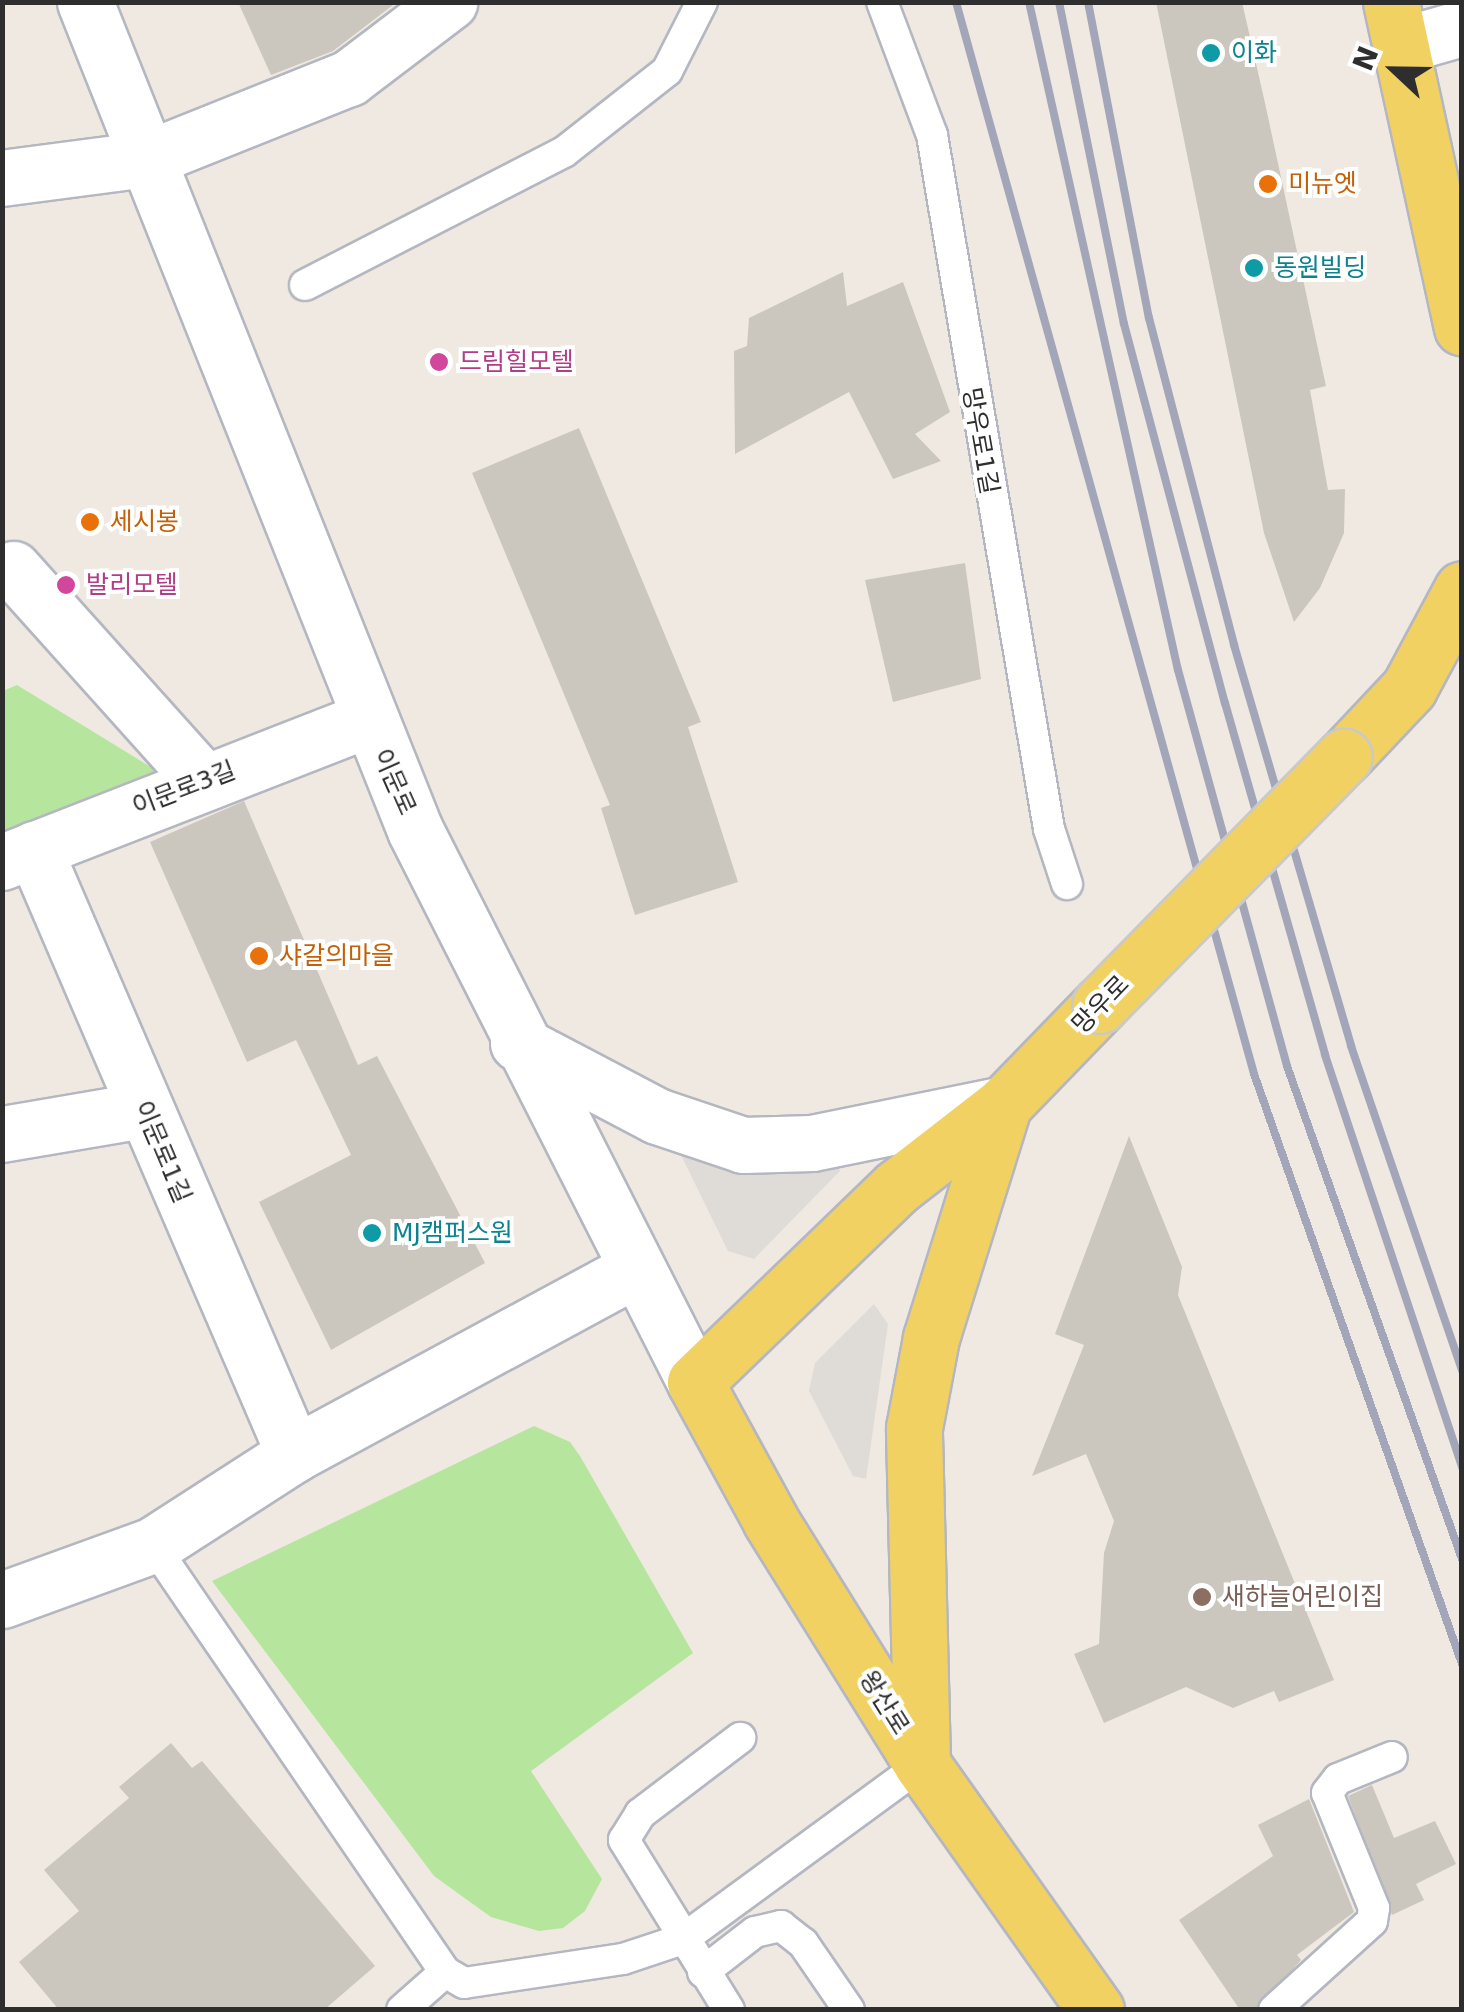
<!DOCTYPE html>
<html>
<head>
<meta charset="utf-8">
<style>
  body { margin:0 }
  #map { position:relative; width:1464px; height:2012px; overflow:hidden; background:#efe9e1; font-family:"DejaVu Sans","Noto Sans KR",sans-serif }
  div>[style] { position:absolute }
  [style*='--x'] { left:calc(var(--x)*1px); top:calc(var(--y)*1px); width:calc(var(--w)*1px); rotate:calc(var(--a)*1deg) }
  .green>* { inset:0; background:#b6e59e }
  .plaza>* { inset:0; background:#dfdcd8 }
  .building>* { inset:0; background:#cbc7bf }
  .roads { filter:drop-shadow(2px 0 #b4b7c1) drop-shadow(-2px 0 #b4b7c1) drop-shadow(0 2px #b4b7c1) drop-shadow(0 -2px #b4b7c1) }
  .lane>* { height:30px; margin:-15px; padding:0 15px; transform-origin:15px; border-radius:15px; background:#fff }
  .street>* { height:55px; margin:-27.5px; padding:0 27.5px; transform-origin:27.5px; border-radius:27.5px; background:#fff }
  .secondary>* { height:55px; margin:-27.5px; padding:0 27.5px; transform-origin:27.5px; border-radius:27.5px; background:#fff }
  .primary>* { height:55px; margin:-27.5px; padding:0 27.5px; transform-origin:27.5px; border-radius:27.5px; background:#f2d163 }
  .rail>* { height:8px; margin:-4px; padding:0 4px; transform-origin:4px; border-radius:4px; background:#a3a6b8 }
  .bridges { filter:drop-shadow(2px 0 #c9c9c9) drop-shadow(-2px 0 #c9c9c9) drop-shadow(0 2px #c9c9c9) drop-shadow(0 -2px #c9c9c9) }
  .primary-bridge>* { height:55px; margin:-27.5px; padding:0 27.5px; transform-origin:27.5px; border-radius:27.5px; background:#f2d163 }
  .dots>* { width:28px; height:28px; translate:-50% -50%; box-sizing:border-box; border:5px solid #fff; border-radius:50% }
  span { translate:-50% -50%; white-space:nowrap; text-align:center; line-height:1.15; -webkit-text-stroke:8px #fff; paint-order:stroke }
  .culture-label { font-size:25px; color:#0d838f }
  .left { translate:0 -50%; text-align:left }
  .food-label { font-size:25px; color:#c56008 }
  .hotel-label { font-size:25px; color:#b23c85 }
  .street-label { font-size:25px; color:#2e2e2e }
  .education-label { font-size:25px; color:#785e54 }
  .frame { position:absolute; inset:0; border:5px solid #2e2e2e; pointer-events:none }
  .north { position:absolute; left:1344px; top:20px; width:100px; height:100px; -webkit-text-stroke:8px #fff; paint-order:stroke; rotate:292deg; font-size:28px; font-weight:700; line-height:40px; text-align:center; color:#2e2e2e }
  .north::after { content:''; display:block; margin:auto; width:35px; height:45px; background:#2e2e2e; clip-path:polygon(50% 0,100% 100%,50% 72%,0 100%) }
</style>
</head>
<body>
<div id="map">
  <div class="green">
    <div style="clip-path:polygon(17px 685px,185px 788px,3px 862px,3px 691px)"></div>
    <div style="clip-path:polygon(534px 1426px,570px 1442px,580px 1456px,693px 1653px,531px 1771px,602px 1879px,585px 1911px,563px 1928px,539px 1931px,491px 1917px,434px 1876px,212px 1581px)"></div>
  </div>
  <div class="plaza">
    <div style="clip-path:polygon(679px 1151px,835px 1162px,840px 1171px,754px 1259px,728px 1251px)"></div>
    <div style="clip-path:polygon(874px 1304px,888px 1324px,866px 1479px,853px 1476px,809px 1391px,815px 1363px)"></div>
  </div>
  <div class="building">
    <div style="clip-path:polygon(238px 2px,397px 2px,333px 51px,271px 75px)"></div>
    <div style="clip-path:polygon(1156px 2px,1242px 2px,1265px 103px,1326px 386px,1310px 390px,1328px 490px,1345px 489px,1344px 533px,1320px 588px,1294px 622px,1264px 533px)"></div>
    <div style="clip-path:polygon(843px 272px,847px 306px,903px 282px,950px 412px,915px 434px,941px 461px,893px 479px,849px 392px,735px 454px,734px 351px,747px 346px,749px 318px)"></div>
    <div style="clip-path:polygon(579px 428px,701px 722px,688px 727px,738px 882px,635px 915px,601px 808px,610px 805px,472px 473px)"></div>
    <div style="clip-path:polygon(965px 563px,981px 679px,893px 702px,865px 580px)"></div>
    <div style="clip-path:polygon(244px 801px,358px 1065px,377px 1056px,485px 1263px,331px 1350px,259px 1202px,351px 1155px,296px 1040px,247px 1062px,150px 842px)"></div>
    <div style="clip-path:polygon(1129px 1136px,1182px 1267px,1178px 1295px,1334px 1680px,1279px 1702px,1274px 1691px,1233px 1708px,1186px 1687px,1104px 1723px,1074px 1654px,1099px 1644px,1104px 1553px,1114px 1521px,1086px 1454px,1032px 1476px,1084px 1345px,1055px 1334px)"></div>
    <div style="clip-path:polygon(171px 1743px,192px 1768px,202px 1761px,375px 1966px,324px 2010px,59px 2010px,19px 1962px,79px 1911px,44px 1870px,129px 1798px,119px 1787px)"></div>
    <div style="clip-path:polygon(1372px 1785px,1394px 1838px,1435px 1821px,1456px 1864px,1416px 1884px,1424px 1900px,1392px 1915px,1348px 1796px)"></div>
    <div style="clip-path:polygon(1309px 1799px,1354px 1912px,1297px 1955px,1301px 1960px,1256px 2010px,1240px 2010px,1179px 1920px,1273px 1856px,1258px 1825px)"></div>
  </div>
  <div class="roads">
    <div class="lane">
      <div style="--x:882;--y:2;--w:142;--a:69.4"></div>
      <div style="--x:932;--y:135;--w:704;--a:80.43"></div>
      <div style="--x:1049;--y:829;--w:58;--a:71.9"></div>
      <div style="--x:305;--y:285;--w:291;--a:-27.2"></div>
      <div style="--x:564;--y:152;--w:131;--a:-38.2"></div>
      <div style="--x:667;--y:71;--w:77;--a:-63.1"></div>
      <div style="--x:153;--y:1545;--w:517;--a:55.63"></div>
      <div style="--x:445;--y:1972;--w:22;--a:30"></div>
      <div style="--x:464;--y:1983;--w:161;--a:-8.6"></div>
      <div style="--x:623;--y:1959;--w:63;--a:-18.4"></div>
      <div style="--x:683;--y:1939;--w:296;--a:-36.2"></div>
      <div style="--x:703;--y:1972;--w:66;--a:-37.6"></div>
      <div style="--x:755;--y:1932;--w:27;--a:-13"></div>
      <div style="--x:781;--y:1926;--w:28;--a:38"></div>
      <div style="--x:803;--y:1943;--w:81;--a:55.5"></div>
      <div style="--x:402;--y:2010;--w:57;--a:-41.5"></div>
      <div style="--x:729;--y:2010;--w:200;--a:-121.7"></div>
      <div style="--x:624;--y:1840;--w:31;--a:-58"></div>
      <div style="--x:640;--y:1814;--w:126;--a:-37.2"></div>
      <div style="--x:1274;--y:2010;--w:132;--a:-42.2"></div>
      <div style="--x:1372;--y:1921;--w:13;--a:-81"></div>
      <div style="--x:1374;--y:1908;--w:124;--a:-112.2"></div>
      <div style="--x:1327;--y:1793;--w:18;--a:-52"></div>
      <div style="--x:1338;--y:1779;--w:58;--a:-22.2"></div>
    </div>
    <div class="street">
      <div style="--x:1402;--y:45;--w:62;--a:-15.8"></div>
      <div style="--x:2;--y:178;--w:145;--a:-7.5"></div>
      <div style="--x:146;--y:159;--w:219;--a:-21.8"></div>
      <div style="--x:349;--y:78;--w:126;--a:-37.2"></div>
      <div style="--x:13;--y:569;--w:285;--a:48.1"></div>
      <div style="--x:34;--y:849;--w:659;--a:66.74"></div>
      <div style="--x:2;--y:862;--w:392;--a:-21.3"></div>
      <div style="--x:2;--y:1134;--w:144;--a:-9.6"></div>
      <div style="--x:2;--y:1600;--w:161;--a:-20"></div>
      <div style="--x:153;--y:1545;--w:168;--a:-32.8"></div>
      <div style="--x:294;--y:1454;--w:387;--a:-28.4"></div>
    </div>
    <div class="secondary">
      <div style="--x:85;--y:2;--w:891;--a:68.27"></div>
      <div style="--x:415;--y:830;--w:619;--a:63.1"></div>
      <div style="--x:518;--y:1043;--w:157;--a:27.7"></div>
      <div style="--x:657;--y:1116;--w:91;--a:18.6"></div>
      <div style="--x:743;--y:1145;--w:69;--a:-1.7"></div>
      <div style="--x:812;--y:1143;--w:196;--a:-11.5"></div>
    </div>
    <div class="primary">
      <div style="--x:1391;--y:2;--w:333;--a:77.7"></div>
      <div style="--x:1344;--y:757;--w:95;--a:-46.7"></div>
      <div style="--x:1409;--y:688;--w:112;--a:-61.8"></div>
      <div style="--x:922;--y:1761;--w:333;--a:-91.4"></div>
      <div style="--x:914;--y:1428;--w:92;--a:-79.3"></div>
      <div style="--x:931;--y:1338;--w:245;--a:-72.7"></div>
      <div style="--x:1096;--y:2010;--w:301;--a:-125.3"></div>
      <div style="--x:922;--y:1764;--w:286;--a:-121.9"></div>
      <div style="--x:771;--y:1521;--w:158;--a:-118.7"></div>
      <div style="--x:695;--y:1382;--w:281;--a:-44"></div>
      <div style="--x:897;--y:1187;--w:135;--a:-37.8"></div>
      <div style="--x:1004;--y:1104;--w:138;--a:-45.9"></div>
    </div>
  </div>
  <div class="rail">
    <div style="--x:956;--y:2;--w:1113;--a:74.46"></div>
    <div style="--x:1254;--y:1074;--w:626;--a:70.58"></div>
    <div style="--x:1029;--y:2;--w:684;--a:77.43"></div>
    <div style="--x:1178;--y:670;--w:411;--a:74.6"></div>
    <div style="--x:1287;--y:1066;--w:523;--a:70.46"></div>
    <div style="--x:1059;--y:2;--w:328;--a:78.6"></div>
    <div style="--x:1124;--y:324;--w:392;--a:75.1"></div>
    <div style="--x:1225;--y:703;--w:366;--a:74.1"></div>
    <div style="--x:1325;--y:1055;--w:434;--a:71.6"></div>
    <div style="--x:1088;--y:2;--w:322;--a:79.1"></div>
    <div style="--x:1149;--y:318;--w:338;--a:75.4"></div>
    <div style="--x:1234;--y:645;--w:418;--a:73.7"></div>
    <div style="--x:1351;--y:1046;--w:343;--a:71.1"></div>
  </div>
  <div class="bridges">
    <div class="primary-bridge">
      <div style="--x:1100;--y:1005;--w:348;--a:-45.5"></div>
    </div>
  </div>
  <div class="dots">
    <div style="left:1211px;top:53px;background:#0f9aa8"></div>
    <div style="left:1268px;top:184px;background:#e8710a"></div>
    <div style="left:1254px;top:268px;background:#0f9aa8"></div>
    <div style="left:439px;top:362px;background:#d1479c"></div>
    <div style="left:90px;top:522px;background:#e8710a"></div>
    <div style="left:66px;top:585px;background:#d1479c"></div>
    <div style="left:259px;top:956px;background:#e8710a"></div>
    <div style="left:372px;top:1233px;background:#0f9aa8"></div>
    <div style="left:1202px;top:1597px;background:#8d6e63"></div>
  </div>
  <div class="culture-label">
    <span class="left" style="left:1231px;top:53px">이화</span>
    <span class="left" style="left:1274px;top:268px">동원빌딩</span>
    <span class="left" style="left:392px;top:1233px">MJ캠퍼스원</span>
  </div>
  <div class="food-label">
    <span class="left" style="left:1288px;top:184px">미뉴엣</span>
    <span class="left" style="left:110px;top:522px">세시봉</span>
    <span class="left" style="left:279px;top:956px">샤갈의마을</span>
  </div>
  <div class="hotel-label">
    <span class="left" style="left:459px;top:362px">드림힐모텔</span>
    <span class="left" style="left:86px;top:585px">발리모텔</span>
  </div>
  <div class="street-label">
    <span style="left:980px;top:441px;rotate:80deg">망우로1길</span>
    <span style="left:394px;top:782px;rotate:66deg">이문로</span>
    <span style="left:184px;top:789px;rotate:-21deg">이문로3길</span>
    <span style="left:1101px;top:1005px;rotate:-46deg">망우로</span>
    <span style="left:162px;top:1152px;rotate:67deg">이문로1길</span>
    <span style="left:884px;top:1703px;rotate:58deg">왕산로</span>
  </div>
  <div class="education-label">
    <span class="left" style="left:1222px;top:1597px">새하늘어린이집</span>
  </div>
  <div class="frame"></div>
  <div class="north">N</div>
</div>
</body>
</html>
